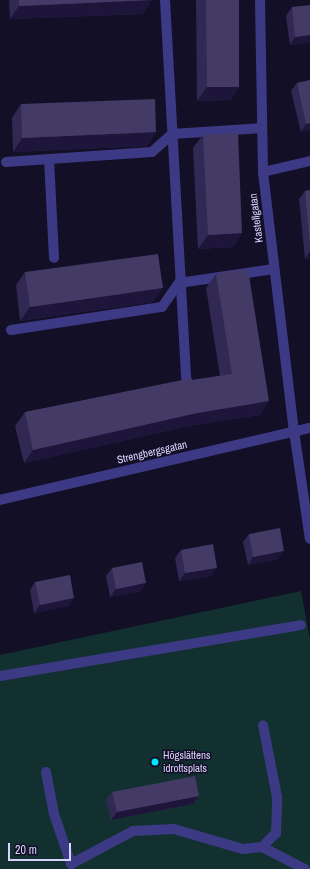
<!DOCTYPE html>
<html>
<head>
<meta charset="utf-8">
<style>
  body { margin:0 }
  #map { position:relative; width:310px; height:869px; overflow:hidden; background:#130f26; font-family:"Archivo Narrow",sans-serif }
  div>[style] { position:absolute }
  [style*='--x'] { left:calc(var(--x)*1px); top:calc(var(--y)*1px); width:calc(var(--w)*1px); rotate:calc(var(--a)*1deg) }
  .green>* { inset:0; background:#12302f }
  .lane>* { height:10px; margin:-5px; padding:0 5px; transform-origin:5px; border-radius:5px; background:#3d3a85 }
  .street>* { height:10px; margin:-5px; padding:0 5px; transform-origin:5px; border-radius:5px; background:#3d3a85 }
  .wall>* { inset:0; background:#312854 }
  .shaded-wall>* { inset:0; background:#1d163a }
  .building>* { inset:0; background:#433a66 }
  .dots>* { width:11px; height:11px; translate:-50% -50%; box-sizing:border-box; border:2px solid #130f26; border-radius:50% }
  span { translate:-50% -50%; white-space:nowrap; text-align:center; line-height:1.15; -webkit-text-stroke:3px #130f26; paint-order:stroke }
  .street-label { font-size:11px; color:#d9d4ff }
  .poi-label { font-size:11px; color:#d9d4ff }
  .left { translate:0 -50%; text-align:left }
  .scale { position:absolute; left:8px; top:843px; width:63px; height:18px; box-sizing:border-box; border:2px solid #d9d4ff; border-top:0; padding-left:5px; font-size:12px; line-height:14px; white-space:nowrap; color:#d9d4ff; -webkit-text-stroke:3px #130f26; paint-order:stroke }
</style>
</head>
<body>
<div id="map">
  <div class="green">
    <div style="clip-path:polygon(301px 591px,310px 639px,310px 869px,0 869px,0 655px)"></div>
  </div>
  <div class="lane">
    <div style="--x:165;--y:0;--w:378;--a:86.8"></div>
    <div style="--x:49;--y:159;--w:99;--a:87.1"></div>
    <div style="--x:6;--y:162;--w:146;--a:-3.9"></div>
    <div style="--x:152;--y:152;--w:27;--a:-42"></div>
    <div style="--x:172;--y:134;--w:90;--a:-3.8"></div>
    <div style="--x:11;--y:330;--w:153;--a:-8.7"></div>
    <div style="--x:162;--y:307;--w:29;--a:-55"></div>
    <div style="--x:179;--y:283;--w:96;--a:-8.4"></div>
    <div style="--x:0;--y:676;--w:305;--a:-9.6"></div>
    <div style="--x:46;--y:772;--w:43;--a:79.2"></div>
    <div style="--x:54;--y:814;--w:53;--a:71.2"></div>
    <div style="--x:71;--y:864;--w:70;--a:-28"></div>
    <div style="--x:133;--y:831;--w:41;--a:-2.8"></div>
    <div style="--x:174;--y:829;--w:72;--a:16.2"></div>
    <div style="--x:243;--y:849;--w:19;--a:-6"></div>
    <div style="--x:262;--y:847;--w:20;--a:-45"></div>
    <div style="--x:276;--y:833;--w:36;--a:-88"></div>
    <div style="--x:277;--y:797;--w:73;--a:-101"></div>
    <div style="--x:262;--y:847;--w:48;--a:27.1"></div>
  </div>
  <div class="street">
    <div style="--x:260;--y:0;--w:172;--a:89"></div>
    <div style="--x:263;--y:172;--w:261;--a:83.2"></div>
    <div style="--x:294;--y:431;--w:109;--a:81.6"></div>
    <div style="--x:263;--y:172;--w:48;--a:-13.2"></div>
    <div style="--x:0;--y:500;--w:318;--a:-13.1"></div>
  </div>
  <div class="wall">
    <div style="clip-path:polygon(9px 0,152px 0,142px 14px,10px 19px)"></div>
    <div style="clip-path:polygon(196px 0,239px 0,239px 87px,230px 100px,197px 101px)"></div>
    <div style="clip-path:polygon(292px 7px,310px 42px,290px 45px,286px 16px)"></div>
    <div style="clip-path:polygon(310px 80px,310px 130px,301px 132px,291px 91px,297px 83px)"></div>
    <div style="clip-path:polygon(21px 104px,156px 132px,147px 146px,13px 152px,12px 118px)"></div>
    <div style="clip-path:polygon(203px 135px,242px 233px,233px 247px,198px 249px,193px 148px)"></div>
    <div style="clip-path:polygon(310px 190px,310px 258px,305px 259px,299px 199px,305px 191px)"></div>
    <div style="clip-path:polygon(25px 272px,153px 302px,20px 321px,16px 285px)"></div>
    <div style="clip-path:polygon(216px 274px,260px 415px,188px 426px,24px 463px,15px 426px,25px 412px,192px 380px,220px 376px,206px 288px)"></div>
    <div style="clip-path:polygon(249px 534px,278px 559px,248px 565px,243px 542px)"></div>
    <div style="clip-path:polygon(181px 550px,211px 576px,179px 581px,175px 558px)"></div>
    <div style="clip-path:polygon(112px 568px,141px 591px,110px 597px,106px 576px)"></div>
    <div style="clip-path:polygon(35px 582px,69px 606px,34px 613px,30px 590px)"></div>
    <div style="clip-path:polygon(112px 792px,199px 796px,193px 804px,111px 820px,106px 800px)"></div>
  </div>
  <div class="shaded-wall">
    <div style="clip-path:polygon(152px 0,142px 14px,10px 19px,19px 6px)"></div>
    <div style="clip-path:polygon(310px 35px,310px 42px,290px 45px,295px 37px)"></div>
    <div style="clip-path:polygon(207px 87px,239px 87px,230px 100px,197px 101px)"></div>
    <div style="clip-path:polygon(310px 123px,310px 130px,301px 132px,306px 124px)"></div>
    <div style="clip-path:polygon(156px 132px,147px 146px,13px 152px,22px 138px)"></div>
    <div style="clip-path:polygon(242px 233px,233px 247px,198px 249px,208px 235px)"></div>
    <div style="clip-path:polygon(310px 251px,310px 258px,305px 259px)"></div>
    <div style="clip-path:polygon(163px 288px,153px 302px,20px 321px,30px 307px)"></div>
    <div style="clip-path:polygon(269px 401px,260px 415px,188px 426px,24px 463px,33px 450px,197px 413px)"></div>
    <div style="clip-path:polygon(284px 551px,278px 559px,248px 565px,253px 557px)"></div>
    <div style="clip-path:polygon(217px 568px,211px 576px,179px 581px,185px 573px)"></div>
    <div style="clip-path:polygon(146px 583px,141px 591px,110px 597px,116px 589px)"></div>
    <div style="clip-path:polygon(74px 598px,69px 606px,34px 613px,40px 605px)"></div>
    <div style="clip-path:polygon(199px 796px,193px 804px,111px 820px,117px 812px)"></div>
  </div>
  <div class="building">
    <div style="clip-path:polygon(19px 0,151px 0,19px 6px)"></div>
    <div style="clip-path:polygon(206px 0,239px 0,239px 87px,207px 87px)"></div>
    <div style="clip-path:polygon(310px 5px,310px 35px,295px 37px,292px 7px)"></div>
    <div style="clip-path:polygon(310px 80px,310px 123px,306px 124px,297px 83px)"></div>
    <div style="clip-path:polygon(155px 99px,156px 132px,22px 138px,21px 104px)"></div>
    <div style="clip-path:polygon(238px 133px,242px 233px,208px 235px,203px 135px)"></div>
    <div style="clip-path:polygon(310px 190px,310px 244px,305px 191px)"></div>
    <div style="clip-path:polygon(158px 254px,163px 288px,30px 307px,25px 272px)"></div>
    <div style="clip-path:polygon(248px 269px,269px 401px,197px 413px,33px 450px,25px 412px,192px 378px,192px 380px,232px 374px,216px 274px)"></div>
    <div style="clip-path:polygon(280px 528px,284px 551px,253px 557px,249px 534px)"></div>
    <div style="clip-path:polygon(213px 544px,217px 568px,185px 573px,181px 550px)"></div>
    <div style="clip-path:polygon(142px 562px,146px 583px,116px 589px,112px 568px)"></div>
    <div style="clip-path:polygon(70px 575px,74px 598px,40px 605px,35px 582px)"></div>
    <div style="clip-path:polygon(195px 776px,199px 796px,117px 812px,112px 792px)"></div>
  </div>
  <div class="dots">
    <div style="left:155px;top:762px;background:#00e5ff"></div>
  </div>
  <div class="street-label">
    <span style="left:256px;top:218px;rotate:-97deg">Kastellgatan</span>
    <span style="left:152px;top:452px;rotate:-13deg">Strengbergsgatan</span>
  </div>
  <div class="poi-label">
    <span class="left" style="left:163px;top:762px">Högslättens<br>idrottsplats</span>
  </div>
  <div class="scale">20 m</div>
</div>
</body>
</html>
